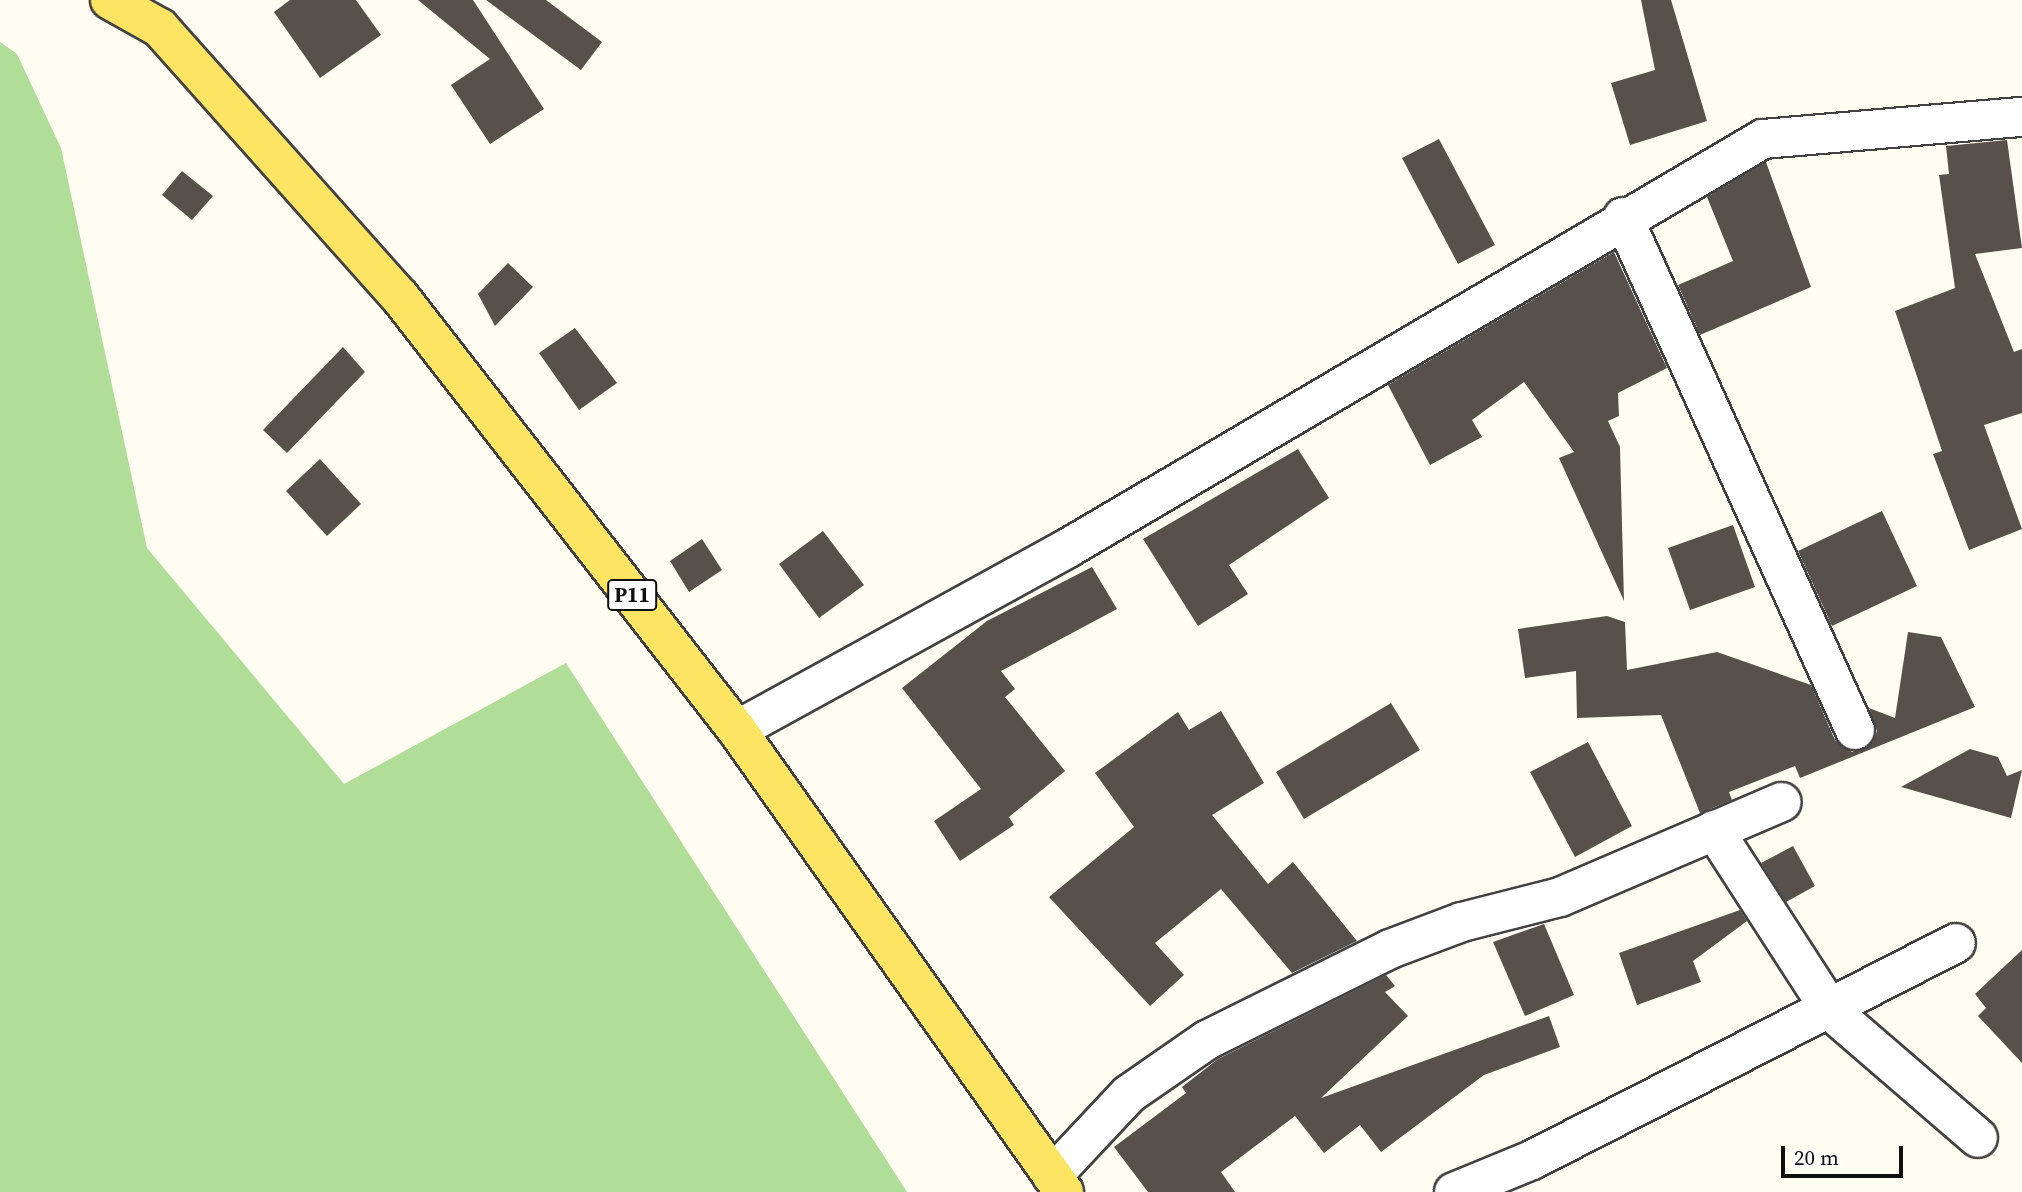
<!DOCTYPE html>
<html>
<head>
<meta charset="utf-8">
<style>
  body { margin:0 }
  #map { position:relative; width:2022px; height:1192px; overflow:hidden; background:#fffdf1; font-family:"Source Serif 4",serif }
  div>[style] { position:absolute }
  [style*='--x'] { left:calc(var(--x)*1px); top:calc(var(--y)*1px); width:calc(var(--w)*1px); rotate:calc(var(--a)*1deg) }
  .forest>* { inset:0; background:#b0dd97 }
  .building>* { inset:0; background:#58514b }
  .roads { filter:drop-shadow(2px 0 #424242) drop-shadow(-2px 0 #424242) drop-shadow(0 2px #424242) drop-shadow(0 -2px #424242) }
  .minor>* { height:38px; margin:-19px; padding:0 19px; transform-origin:19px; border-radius:19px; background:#fff }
  .major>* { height:38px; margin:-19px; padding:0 19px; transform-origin:19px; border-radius:19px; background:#fde563 }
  span { translate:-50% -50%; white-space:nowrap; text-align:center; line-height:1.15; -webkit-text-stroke:7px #fff; paint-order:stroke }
  .shield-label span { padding:2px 5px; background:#fff; border:2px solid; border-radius:5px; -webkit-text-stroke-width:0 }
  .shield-label { font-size:21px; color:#0f0f0f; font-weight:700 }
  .scale { position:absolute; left:1781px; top:1146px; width:122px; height:32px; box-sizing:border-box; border:4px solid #0f0f0f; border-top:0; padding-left:9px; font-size:21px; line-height:24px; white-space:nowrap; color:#0f0f0f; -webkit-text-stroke:5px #fff; paint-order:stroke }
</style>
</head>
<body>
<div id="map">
  <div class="forest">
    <div style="clip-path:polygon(0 42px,17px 54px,61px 148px,147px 548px,344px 784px,566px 663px,907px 1192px,0 1192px)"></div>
  </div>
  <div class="building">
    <div style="clip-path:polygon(290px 0,356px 0,381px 35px,320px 78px,274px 12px)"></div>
    <div style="clip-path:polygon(418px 0,473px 0,544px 109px,490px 144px,451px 85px,490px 59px)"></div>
    <div style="clip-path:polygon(486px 0,546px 0,602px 42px,581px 70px)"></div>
    <div style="clip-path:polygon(1641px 0,1671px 0,1707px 121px,1630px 145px,1611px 83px,1655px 70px)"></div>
    <div style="clip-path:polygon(1439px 139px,1495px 245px,1458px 264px,1402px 158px)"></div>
    <div style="clip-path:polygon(2007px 140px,2022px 248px,1975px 254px,2014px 352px,2022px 349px,2022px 413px,1984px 425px,2022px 529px,1969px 550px,1933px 454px,1942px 451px,1895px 311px,1955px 288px,1939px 175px,1949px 174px,1946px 146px)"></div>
    <div style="clip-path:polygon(1766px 162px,1811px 287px,1700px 335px,1678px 285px,1733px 261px,1707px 197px)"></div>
    <div style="clip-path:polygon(182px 171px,213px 196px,192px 220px,162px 195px)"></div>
    <div style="clip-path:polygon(1614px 252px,1667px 368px,1618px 393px,1619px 416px,1608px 421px,1620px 447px,1624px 601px,1559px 458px,1574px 452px,1524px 382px,1472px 420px,1482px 437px,1430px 465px,1388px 385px)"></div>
    <div style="clip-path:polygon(508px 263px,533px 287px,495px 326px,478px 294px)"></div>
    <div style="clip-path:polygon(575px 328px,617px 383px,579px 410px,539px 353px)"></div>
    <div style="clip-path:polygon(343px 347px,365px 372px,287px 453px,263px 430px)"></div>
    <div style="clip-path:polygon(1298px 449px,1329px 498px,1229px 565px,1248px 594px,1198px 626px,1143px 539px)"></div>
    <div style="clip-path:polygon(320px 459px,361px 504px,327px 536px,286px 491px)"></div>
    <div style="clip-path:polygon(1882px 511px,1917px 586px,1832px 626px,1798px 551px)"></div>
    <div style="clip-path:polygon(1733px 525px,1755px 587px,1690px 610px,1668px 548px)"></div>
    <div style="clip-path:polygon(823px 531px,864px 585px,819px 618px,779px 564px)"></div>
    <div style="clip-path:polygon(702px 539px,722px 570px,689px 592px,670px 561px)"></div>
    <div style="clip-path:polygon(1092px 567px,1117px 609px,1001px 671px,1015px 689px,1005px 697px,1065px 771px,1009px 817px,1014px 825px,960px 861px,934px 821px,981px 789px,902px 688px,987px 621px)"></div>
    <div style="clip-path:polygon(1607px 616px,1625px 622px,1627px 670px,1717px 652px,1811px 685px,1835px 740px,1852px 752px,1873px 742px,1877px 731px,1869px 708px,1895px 718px,1908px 632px,1941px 637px,1975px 707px,1800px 778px,1795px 766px,1729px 792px,1732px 800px,1700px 813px,1661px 715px,1577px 718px,1576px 671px,1525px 678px,1518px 629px)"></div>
    <div style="clip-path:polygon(1391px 703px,1420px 750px,1304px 819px,1276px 772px)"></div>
    <div style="clip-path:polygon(1221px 711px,1264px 783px,1212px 815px,1268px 884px,1293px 862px,1357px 941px,1292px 973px,1221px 889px,1155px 943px,1184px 975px,1150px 1006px,1049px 897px,1134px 827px,1095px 773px,1178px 712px,1189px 730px)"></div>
    <div style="clip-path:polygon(1588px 742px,1632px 826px,1575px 857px,1530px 772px)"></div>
    <div style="clip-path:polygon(1970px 749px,1998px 757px,2007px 776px,2022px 770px,2011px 818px,1901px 787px)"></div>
    <div style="clip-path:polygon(1793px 846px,1815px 886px,1786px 902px,1761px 863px)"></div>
    <div style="clip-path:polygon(1740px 910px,1747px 921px,1693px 961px,1701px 982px,1637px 1005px,1619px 953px)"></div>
    <div style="clip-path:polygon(1544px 924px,1574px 995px,1525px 1016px,1493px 942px)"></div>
    <div style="clip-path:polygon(2022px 950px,2022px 1063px,1978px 1016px,1986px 1008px,1975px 994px)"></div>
    <div style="clip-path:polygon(1386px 975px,1395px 986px,1385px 992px,1408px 1016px,1321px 1098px,1549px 1016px,1560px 1047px,1484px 1075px,1381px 1152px,1360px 1125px,1324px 1153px,1295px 1116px,1221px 1172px,1235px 1192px,1148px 1192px,1114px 1147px,1186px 1093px,1182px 1087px,1218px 1059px)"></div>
  </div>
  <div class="roads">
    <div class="minor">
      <div style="--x:1623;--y:217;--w:563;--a:65.67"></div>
      <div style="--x:737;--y:730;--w:378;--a:-28.8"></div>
      <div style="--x:1068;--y:548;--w:806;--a:-30.48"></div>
      <div style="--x:1763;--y:139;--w:260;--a:-4.9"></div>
      <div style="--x:1714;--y:830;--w:216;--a:57.1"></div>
      <div style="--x:1831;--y:1011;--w:194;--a:40.8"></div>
      <div style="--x:1052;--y:1176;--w:112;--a:-46.8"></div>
      <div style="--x:1129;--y:1094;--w:95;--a:-34.7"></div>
      <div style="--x:1207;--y:1040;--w:204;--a:-26.4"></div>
      <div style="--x:1390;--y:949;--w:77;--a:-20.6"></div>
      <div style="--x:1462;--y:922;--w:101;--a:-14.3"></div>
      <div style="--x:1560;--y:897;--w:241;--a:-23.2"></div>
      <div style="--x:1454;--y:1192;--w:84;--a:-22.3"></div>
      <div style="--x:1532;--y:1160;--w:476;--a:-27.1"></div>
    </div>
    <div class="major">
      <div style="--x:110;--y:0;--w:57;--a:29.2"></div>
      <div style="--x:160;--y:28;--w:361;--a:48.3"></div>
      <div style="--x:400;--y:297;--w:549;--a:52.11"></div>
      <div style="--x:737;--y:730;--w:566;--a:54.71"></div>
    </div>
  </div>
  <div class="shield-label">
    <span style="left:632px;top:595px">P11</span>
  </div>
  <div class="scale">20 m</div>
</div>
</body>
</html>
